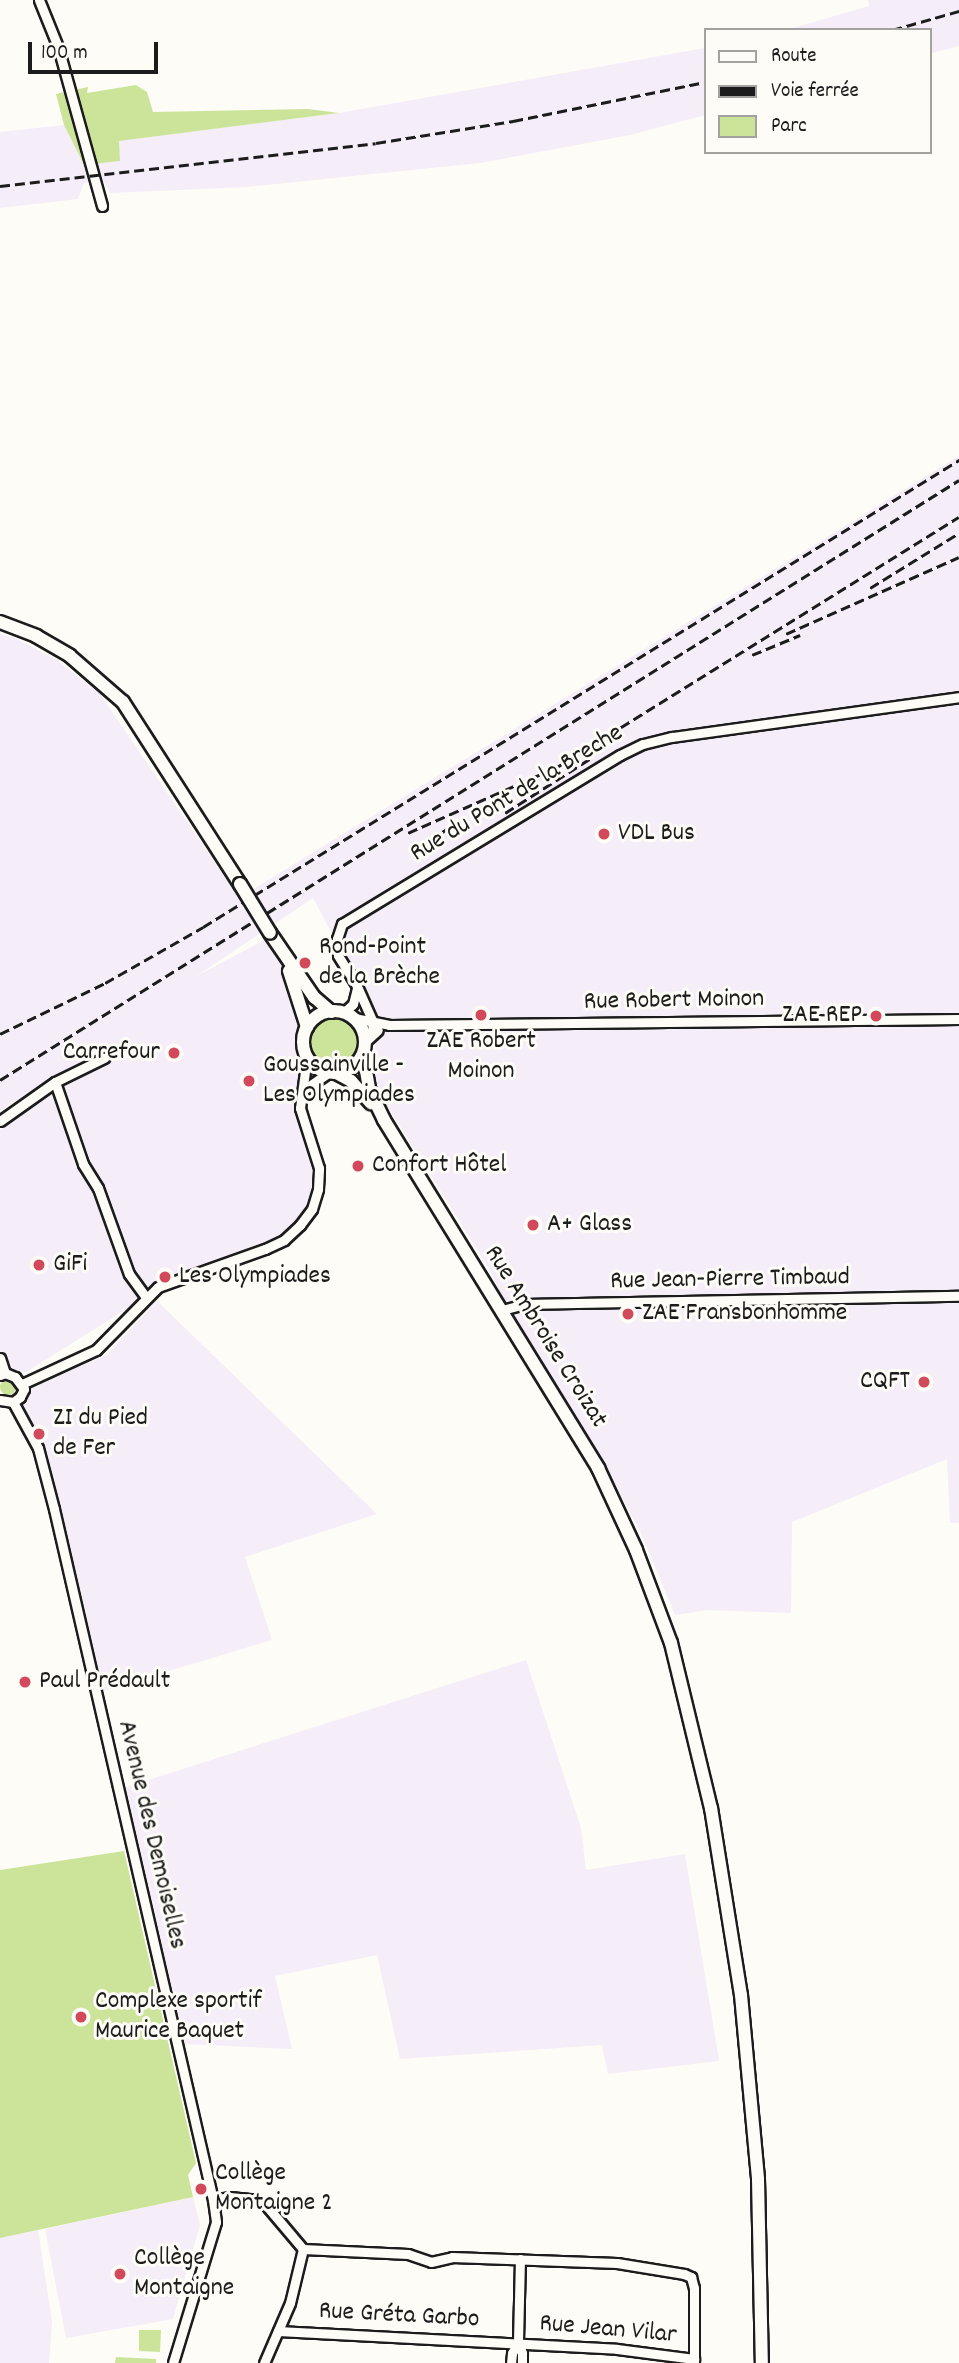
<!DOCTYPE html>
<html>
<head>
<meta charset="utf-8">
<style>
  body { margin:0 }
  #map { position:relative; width:959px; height:2363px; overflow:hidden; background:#fdfcf7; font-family:Dekko,sans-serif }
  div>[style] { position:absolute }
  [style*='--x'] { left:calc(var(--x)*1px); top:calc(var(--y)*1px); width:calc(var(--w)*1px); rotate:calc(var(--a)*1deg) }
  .built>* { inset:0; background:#f5edf8 }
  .green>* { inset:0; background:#cce49a }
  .round { border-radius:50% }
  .roads { filter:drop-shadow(2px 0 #1c1c1c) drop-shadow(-2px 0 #1c1c1c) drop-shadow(0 2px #1c1c1c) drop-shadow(0 -2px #1c1c1c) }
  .street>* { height:9px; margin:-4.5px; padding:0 4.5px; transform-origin:4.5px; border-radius:4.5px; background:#fdfcf7 }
  .secondary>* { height:12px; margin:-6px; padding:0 6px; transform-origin:6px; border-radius:6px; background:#fdfcf7 }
  .secondary>.ring { margin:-6px; padding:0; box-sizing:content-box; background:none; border:12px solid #fdfcf7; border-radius:50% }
  .rail>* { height:2.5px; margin-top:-1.25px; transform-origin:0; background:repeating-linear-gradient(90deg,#1c1c1c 0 10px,transparent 0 15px) }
  .bridges { filter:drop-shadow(2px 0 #1c1c1c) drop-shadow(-2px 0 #1c1c1c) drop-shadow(0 2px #1c1c1c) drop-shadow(0 -2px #1c1c1c) }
  .secondary-bridge>* { height:12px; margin:-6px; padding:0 6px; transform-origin:6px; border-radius:6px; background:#fdfcf7 }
  .dots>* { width:19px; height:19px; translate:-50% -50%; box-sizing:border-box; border:4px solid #fdfcf7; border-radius:50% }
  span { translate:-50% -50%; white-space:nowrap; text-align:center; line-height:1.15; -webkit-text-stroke:6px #fdfcf7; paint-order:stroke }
  .street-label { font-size:26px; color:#1c1c1c }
  .poi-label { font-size:26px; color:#1c1c1c }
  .left { translate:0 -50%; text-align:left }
  .right { translate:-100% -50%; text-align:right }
  .legend { position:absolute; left:704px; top:28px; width:228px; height:126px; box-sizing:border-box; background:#fdfcf7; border:2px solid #a3a29f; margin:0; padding:9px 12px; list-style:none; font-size:21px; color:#1c1c1c }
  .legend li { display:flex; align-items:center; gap:14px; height:35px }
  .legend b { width:35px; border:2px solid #a3a29f }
  .scale { position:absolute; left:28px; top:42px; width:130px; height:32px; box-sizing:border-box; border:4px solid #1c1c1c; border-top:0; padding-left:9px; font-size:21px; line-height:24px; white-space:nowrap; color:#1c1c1c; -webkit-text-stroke:5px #fdfcf7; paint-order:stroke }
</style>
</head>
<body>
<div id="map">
  <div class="built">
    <div style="clip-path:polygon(868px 0,959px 0,959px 46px,929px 54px,929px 30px,786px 30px,869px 6px)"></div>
    <div style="clip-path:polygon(705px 48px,705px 115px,630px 135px,480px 163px,247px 187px,110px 193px,103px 181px,84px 183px,78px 199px,0 208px,0 132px,64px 125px,84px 165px,120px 161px,118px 141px,339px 113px)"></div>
    <div style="clip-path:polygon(959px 456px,959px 1523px,950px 1523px,947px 1459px,792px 1522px,791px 1613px,708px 1610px,675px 1615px,640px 1531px,617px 1488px,506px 1305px,491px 1272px,375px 1086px,376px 1016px,313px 898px,195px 977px,272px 936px,279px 948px,307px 1027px,300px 1108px,319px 1168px,312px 1209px,284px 1240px,146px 1297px,26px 1372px,0 1375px,0 1130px,68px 1083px,63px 1071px,0 1111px,0 634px,15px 638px,58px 661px,100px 694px,239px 898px)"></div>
    <div style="clip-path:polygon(157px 1301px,377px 1514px,245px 1557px,272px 1640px,96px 1693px,38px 1448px,17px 1400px,24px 1389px,107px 1355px)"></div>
    <div style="clip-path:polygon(526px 1660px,581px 1828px,586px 1870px,685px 1854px,719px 2061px,608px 2074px,602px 2045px,400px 2059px,377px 1955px,275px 1976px,292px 2049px,185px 2044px,126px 1787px)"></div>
    <div style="clip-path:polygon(193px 2197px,200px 2225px,173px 2319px,66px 2338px,45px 2229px)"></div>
    <div style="clip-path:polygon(38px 2230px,52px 2321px,49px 2363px,0 2363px,0 2238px)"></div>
  </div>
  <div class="green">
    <div style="clip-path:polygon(136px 85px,147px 92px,153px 112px,308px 109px,339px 113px,119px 141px,120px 161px,84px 165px,64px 125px,56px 94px,88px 87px,87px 93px)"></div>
    <div class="round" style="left:309px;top:1015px;width:52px;height:52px"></div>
    <div class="round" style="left:0;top:1379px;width:16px;height:16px"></div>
    <div style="clip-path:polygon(124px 1851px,196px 2163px,188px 2175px,193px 2197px,0 2238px,0 1870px)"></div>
    <div style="clip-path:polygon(139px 2330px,161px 2330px,160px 2352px,139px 2351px)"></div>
    <div style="clip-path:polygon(116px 2357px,156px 2359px,156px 2363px,115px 2363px)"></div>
  </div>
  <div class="roads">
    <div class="street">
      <div style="--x:39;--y:0;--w:51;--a:68"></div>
      <div style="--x:58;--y:47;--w:165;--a:74.5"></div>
      <div style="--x:343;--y:1013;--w:13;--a:-42"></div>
      <div style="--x:353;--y:1004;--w:16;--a:-76"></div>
      <div style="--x:354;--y:1018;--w:36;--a:11"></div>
      <div style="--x:389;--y:1025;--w:570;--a:-0.6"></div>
      <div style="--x:373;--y:1032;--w:12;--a:-95"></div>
      <div style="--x:372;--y:1020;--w:37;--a:-114"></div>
      <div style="--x:357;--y:986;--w:36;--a:-122"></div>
      <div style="--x:338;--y:955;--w:16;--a:-94"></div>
      <div style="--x:337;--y:939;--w:16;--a:-72"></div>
      <div style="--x:342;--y:924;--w:325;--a:-31.3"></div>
      <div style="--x:620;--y:755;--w:25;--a:-26"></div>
      <div style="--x:643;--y:744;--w:30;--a:-14"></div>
      <div style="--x:672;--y:737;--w:290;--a:-7.9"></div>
      <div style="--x:366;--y:1041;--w:16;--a:-43"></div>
      <div style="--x:55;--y:1082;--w:87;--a:71.1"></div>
      <div style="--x:83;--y:1164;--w:28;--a:58"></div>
      <div style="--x:98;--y:1188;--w:91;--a:70.2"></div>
      <div style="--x:129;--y:1274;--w:29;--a:54"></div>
      <div style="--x:305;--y:1089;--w:28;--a:-35"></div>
      <div style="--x:0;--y:1121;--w:67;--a:-35.3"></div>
      <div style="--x:55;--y:1082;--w:55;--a:-26.1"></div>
      <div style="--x:502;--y:1310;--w:23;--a:-15"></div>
      <div style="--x:524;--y:1304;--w:435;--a:-1.1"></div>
      <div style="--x:0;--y:1358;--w:16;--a:72"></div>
      <div style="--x:0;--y:1375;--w:5;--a:-22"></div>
      <div style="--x:5;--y:1373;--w:11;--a:22"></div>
      <div style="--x:15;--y:1377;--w:15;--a:53"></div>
      <div style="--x:24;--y:1389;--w:9;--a:117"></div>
      <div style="--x:20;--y:1397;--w:9;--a:144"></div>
      <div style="--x:13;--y:1402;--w:13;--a:-171"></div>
      <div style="--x:22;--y:1384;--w:81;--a:-24.7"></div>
      <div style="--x:96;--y:1350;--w:88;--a:-45.5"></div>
      <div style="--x:158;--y:1287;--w:114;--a:-19.6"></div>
      <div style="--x:265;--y:1249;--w:21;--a:-25"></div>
      <div style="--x:284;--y:1240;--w:22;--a:-43"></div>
      <div style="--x:300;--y:1225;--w:20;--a:-53"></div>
      <div style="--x:312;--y:1209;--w:21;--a:-73"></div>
      <div style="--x:318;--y:1189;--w:21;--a:-87"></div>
      <div style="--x:319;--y:1168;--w:63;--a:-107.6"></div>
      <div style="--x:300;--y:1108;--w:51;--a:-82.2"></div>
      <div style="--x:13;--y:1402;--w:52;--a:61.5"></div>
      <div style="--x:38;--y:1448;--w:63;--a:75.3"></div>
      <div style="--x:54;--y:1509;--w:709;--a:77.04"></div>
      <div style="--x:213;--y:2200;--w:22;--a:82"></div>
      <div style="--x:216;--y:2222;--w:147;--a:107"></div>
      <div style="--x:213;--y:2200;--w:17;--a:-10"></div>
      <div style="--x:230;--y:2197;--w:27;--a:6"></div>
      <div style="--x:257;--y:2200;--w:9;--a:27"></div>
      <div style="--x:265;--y:2204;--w:59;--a:49.8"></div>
      <div style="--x:303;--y:2249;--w:105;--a:2.7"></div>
      <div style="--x:408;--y:2254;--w:24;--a:19"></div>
      <div style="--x:431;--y:2262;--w:22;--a:-13"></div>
      <div style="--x:452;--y:2257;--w:165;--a:2.1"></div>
      <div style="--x:617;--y:2263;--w:68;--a:9.3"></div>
      <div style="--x:684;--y:2274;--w:8;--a:23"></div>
      <div style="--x:691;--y:2277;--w:11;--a:75"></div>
      <div style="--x:694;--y:2288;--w:75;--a:90"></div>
      <div style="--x:520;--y:2259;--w:84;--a:91.4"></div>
      <div style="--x:518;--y:2343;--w:11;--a:68"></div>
      <div style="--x:522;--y:2353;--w:10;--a:90"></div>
      <div style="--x:278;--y:2331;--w:339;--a:3"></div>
      <div style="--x:617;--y:2349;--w:78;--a:7.4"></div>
      <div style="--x:264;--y:2363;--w:65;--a:-66.6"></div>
      <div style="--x:290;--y:2303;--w:56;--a:-76.5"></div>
      <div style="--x:511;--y:2363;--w:10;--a:-84"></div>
      <div style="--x:512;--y:2353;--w:12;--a:-59"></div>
    </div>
    <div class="secondary">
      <div style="--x:0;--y:622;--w:39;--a:21"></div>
      <div style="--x:36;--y:636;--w:39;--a:30"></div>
      <div style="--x:70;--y:656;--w:70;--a:41"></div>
      <div style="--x:123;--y:702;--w:216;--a:57.3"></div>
      <div style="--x:270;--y:933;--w:78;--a:55.5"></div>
      <div style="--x:314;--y:997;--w:23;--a:41"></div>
      <div style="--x:289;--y:971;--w:59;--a:72.2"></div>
      <div class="ring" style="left:303px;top:1011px;width:50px;height:50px"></div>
      <div style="--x:363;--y:1054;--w:36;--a:80"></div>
      <div style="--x:369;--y:1089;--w:34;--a:64"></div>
      <div style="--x:384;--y:1120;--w:409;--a:58.4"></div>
      <div style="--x:598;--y:1468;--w:90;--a:65.1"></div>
      <div style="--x:636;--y:1550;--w:99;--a:69.4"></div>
      <div style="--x:671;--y:1643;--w:170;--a:76.4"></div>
      <div style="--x:711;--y:1808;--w:189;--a:80.9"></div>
      <div style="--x:741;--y:1995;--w:185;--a:84.7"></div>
      <div style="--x:758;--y:2179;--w:184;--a:88.8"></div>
      <div style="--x:338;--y:1074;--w:15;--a:28"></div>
      <div style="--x:351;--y:1081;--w:30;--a:48"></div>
    </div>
  </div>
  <div class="rail">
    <div style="--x:892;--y:30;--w:70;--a:-15.8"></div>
    <div style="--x:0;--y:186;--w:378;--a:-6.5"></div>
    <div style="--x:376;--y:143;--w:139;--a:-9.1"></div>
    <div style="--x:513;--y:121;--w:196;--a:-11.5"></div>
    <div style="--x:870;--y:588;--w:105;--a:-31.7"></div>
    <div style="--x:786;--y:634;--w:189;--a:-24"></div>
    <div style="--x:752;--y:655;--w:52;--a:-22.6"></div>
    <div style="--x:505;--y:813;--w:102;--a:-32.6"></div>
    <div style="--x:408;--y:833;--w:163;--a:-23.9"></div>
    <div style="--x:557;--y:767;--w:473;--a:-31.9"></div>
    <div style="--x:417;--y:848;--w:52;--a:-32.5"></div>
    <div style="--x:0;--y:1034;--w:117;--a:-25.9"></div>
    <div style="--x:105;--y:983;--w:113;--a:-29.7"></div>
    <div style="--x:203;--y:927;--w:889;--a:-31.7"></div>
    <div style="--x:0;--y:1080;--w:1131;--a:-32.03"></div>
  </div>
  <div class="bridges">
    <div class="secondary-bridge">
      <div style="--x:240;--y:884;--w:57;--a:58.5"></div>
    </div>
  </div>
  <div class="dots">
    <div style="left:604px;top:834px;background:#d1495b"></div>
    <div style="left:305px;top:963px;background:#d1495b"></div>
    <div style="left:481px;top:1015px;background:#d1495b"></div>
    <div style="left:876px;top:1016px;background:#d1495b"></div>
    <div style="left:174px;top:1053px;background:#d1495b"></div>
    <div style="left:249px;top:1081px;background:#d1495b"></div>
    <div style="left:358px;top:1166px;background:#d1495b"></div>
    <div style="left:533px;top:1225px;background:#d1495b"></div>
    <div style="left:39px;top:1265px;background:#d1495b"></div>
    <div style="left:165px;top:1277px;background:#d1495b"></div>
    <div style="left:628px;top:1314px;background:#d1495b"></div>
    <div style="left:924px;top:1382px;background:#d1495b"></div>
    <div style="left:39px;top:1434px;background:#d1495b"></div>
    <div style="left:25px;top:1682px;background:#d1495b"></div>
    <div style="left:81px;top:2017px;background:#d1495b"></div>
    <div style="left:201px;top:2189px;background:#d1495b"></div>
    <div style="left:120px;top:2274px;background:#d1495b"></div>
  </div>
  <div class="street-label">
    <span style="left:517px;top:794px;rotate:-31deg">Rue du Pont de la Breche</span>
    <span style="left:674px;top:1001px;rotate:-1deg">Rue Robert Moinon</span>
    <span style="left:730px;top:1280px;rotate:-1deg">Rue Jean-Pierre Timbaud</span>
    <span style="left:545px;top:1337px;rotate:58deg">Rue Ambroise Croizat</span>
    <span style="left:151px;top:1835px;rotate:77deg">Avenue des Demoiselles</span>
    <span style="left:399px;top:2316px;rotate:3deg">Rue Gréta Garbo</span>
    <span style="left:608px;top:2330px;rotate:5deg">Rue Jean Vilar</span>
  </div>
  <div class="poi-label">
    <span class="left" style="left:618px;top:834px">VDL Bus</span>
    <span class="left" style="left:319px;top:963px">Rond-Point<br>de la Brèche</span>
    <span class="right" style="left:862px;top:1016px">ZAE REP</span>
    <span style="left:481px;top:1057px">ZAE Robert<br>Moinon</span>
    <span class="right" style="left:160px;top:1053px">Carrefour</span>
    <span class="left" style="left:263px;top:1081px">Goussainville -<br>Les Olympiades</span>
    <span class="left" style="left:372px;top:1166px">Confort Hôtel</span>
    <span class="left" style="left:547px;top:1225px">A+ Glass</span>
    <span class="left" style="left:53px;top:1265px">GiFi</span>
    <span class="left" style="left:179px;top:1277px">Les Olympiades</span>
    <span class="left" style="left:642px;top:1314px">ZAE Fransbonhomme</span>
    <span class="right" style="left:910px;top:1382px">CQFT</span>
    <span class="left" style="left:53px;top:1434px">ZI du Pied<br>de Fer</span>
    <span class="left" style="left:39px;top:1682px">Paul Prédault</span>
    <span class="left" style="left:95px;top:2017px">Complexe sportif<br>Maurice Baquet</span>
    <span class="left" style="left:215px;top:2189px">Collège<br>Montaigne 2</span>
    <span class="left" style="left:134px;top:2274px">Collège<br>Montaigne</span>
  </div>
  <ul class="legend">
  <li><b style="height:9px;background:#fdfcf7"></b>Route</li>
  <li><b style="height:9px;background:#1c1c1c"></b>Voie ferrée</li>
  <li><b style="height:19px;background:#cce49a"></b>Parc</li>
  </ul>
  <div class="scale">100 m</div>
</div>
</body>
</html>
